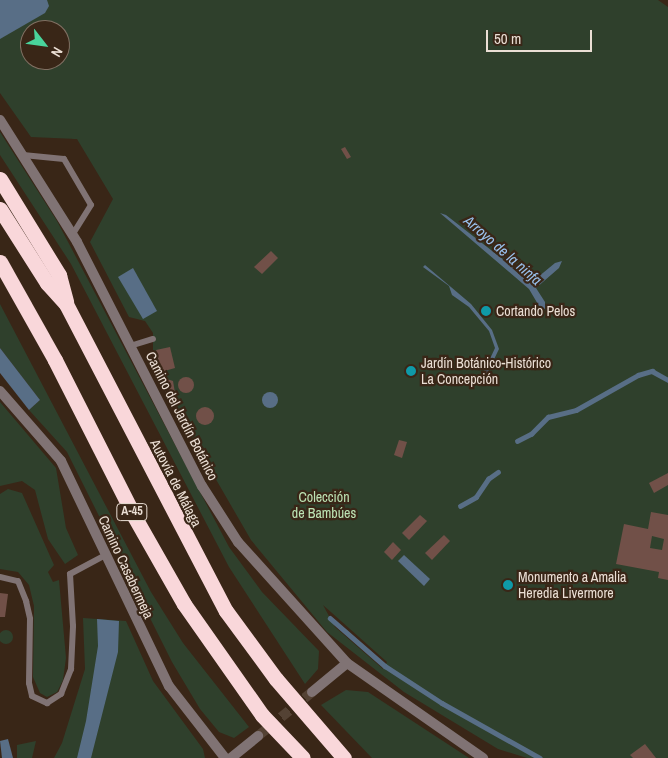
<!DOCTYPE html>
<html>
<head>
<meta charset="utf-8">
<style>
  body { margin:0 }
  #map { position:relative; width:668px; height:758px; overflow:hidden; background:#392617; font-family:"Archivo Narrow",sans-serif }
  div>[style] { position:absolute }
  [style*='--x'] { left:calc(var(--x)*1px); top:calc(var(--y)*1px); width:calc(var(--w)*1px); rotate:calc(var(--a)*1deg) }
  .green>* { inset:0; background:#2f402c }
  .round { border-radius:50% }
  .water>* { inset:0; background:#586e86 }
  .stream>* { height:4.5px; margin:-2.25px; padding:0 2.25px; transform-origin:2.25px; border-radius:2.25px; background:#586e86 }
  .building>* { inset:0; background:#715048 }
  .street-tunnel>* { height:10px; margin-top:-5px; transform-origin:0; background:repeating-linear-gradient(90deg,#544234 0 10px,transparent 0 15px) }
  .lane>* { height:6px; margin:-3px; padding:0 3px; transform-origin:3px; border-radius:3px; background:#807374 }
  .street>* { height:10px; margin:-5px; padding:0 5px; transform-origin:5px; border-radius:5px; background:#807374 }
  .highway>* { height:15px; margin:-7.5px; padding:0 7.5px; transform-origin:7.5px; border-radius:7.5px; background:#f9d7da }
  .dots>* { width:14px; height:14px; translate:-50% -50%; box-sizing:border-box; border:2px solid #392617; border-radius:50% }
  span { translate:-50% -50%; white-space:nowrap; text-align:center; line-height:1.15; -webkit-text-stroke:4.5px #392617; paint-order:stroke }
  .shield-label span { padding:1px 4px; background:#392617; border:1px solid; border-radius:4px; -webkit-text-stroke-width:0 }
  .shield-label { font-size:12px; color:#ebdfd5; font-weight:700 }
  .poi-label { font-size:14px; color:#ebdfd5 }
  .left { translate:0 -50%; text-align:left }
  .street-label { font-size:14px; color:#ebdfd5 }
  .park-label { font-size:14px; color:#bce3b4 }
  .water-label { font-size:15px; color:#9ac2ee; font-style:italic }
  .north { position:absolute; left:20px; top:20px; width:50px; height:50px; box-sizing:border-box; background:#392617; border:1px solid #807063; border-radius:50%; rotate:120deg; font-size:14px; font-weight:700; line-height:20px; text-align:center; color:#ebdfd5 }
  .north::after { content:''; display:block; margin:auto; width:18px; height:22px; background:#49d49c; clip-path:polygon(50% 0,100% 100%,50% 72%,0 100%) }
  .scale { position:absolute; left:486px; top:30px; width:106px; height:22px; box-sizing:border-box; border:2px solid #ebdfd5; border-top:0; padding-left:6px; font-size:15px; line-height:18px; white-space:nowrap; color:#ebdfd5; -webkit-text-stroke:4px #392617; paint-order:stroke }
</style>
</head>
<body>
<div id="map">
  <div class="green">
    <div style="clip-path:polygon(evenodd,0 0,658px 0,668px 7px,668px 758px,527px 758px,498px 749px,404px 692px,327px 632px,251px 540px,147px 360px,153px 354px,153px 333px,145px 321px,129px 317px,90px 242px,113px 199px,77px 139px,31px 137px,0 93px,0 0,30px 30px,60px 30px,60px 60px,30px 60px,30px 30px,0 0,323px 605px,387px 662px,383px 669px,335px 627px,323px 605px)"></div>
    <div style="clip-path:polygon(0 132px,57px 221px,229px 547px,262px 592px,319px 651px,318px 669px,305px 684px,229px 567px,71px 264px,0 155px)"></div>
    <div style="clip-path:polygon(0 304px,151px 592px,183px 643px,249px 727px,234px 738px,219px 732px,200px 709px,172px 662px,67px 452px,29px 410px,40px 400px,0 348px)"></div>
    <div style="clip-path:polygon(0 402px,56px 468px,66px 528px,78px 555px,65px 564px,48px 539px,35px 490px,22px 481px,0 486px)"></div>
    <div style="clip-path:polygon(8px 489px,22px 493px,54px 565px,48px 572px,53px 582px,59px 580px,66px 658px,63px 680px,57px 692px,47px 697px,40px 693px,33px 677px,34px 606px,29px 585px,18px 572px,0 569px,0 494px)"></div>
    <div style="clip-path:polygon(83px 618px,126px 621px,153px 681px,203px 749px,205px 758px,54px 758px,62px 743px,85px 669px)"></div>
    <div class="round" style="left:-1px;top:630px;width:14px;height:14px"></div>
    <div style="clip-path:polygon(346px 690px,368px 692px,469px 758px,372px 758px,321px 705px)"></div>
    <div style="clip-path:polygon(36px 741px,32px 758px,17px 758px,17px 745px)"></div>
  </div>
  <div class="water">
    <div style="clip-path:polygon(0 0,47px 0,49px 6px,45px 13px,0 39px)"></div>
    <div style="clip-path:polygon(440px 213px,446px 215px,532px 282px,555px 263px,562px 261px,559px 268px,536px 288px,545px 302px,545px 309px,539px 306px,529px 289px)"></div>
    <div style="clip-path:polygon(425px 265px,471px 304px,492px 330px,499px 349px,486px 376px,482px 376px,495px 348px,489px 331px,469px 307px,452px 295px,449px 286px,423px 267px)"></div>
    <div style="clip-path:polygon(133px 268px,157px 311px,143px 319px,118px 277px)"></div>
    <div style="clip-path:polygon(0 348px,40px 400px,29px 410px,0 373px)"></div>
    <div class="round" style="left:262px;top:392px;width:16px;height:16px"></div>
    <div style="clip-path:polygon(404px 555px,430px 579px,424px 586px,398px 561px)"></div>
    <div style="clip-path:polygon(97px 619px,119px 621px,118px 652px,91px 758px,77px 758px,86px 721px,98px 646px)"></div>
    <div style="clip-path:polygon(8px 739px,13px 758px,2px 758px,0 741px)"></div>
  </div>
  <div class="stream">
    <div style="--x:517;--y:441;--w:16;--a:-27"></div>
    <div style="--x:531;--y:434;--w:24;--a:-45"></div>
    <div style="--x:548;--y:417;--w:29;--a:-14"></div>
    <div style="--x:576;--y:410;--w:71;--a:-29.4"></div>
    <div style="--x:638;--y:375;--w:15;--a:-16"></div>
    <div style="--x:652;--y:371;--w:18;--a:29"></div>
    <div style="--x:460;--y:506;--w:18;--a:-29"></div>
    <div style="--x:476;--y:497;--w:22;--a:-56"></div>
    <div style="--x:488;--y:479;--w:12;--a:-35"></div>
    <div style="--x:330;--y:618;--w:73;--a:41.1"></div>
    <div style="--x:385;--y:666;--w:68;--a:33"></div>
    <div style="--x:442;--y:703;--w:112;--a:29.3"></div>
  </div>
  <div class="building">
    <div style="clip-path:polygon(345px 147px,351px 157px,347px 159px,341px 149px)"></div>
    <div style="clip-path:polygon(271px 251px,278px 258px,262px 274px,254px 267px)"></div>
    <div style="clip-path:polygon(170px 347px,175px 368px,161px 372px,156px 350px)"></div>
    <div class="round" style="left:178px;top:377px;width:16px;height:16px"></div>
    <div style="clip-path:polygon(167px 379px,173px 381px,175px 393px,167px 394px,160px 382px)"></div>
    <div class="round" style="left:196px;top:407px;width:18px;height:18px"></div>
    <div style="clip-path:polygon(399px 440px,407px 442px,402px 458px,394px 455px)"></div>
    <div style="clip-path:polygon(668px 473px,668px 485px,654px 493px,649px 483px)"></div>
    <div style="clip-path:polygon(evenodd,651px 512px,668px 515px,668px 580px,658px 578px,659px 572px,616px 564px,624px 524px,648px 529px,651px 512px,652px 536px,664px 539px,662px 550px,650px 548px,652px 536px)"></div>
    <div style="clip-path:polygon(420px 515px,427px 521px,409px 540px,402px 533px)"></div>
    <div style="clip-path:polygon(444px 535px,450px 541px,432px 560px,425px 553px)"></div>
    <div style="clip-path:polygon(393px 542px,401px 550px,392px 560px,384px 552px)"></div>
    <div style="clip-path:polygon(0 593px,8px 594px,5px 617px,0 617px)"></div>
    <div style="clip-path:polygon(645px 744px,656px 758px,633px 758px,630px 755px)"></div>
  </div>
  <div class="street-tunnel">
    <div style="--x:258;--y:736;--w:70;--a:-39.2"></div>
  </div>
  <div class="lane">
    <div style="--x:23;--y:155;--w:41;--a:5.6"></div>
    <div style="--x:64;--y:159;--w:53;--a:59.6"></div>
    <div style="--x:91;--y:205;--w:36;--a:122"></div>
    <div style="--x:130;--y:346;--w:24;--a:-17"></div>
    <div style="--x:0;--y:577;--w:18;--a:13"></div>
    <div style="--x:18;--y:581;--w:22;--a:68"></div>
    <div style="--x:26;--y:601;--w:18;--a:77"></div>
    <div style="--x:30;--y:619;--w:64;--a:90.9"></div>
    <div style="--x:29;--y:683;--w:13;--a:77"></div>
    <div style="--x:32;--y:696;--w:17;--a:25"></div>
    <div style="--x:47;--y:703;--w:17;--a:-33"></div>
    <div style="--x:61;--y:694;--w:27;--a:-68"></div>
    <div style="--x:71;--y:669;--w:43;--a:-87.3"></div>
    <div style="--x:73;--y:626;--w:52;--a:-93.3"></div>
    <div style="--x:70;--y:574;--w:40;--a:-28"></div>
  </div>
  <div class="street">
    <div style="--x:0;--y:120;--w:144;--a:57.7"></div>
    <div style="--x:77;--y:242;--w:274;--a:62.9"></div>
    <div style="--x:202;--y:486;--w:67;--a:57.3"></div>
    <div style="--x:238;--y:542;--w:163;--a:48"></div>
    <div style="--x:347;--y:663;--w:166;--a:34.9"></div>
    <div style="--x:0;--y:391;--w:93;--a:48.9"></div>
    <div style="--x:61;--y:461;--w:250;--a:64.4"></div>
    <div style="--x:169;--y:686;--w:91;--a:52.1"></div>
    <div style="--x:312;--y:692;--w:45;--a:-39.6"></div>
    <div style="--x:231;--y:758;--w:35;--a:-39"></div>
  </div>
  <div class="highway">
    <div style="--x:0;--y:179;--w:113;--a:58.4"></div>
    <div style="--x:59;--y:275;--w:28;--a:75"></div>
    <div style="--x:0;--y:209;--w:88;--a:57.6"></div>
    <div style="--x:47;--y:283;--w:28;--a:48"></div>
    <div style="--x:66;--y:304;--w:346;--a:62.5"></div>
    <div style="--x:226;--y:611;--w:84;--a:53.7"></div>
    <div style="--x:276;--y:679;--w:104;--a:49.3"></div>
    <div style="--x:0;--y:262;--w:112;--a:60.7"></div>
    <div style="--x:55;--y:360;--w:175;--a:63.1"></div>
    <div style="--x:134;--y:516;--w:101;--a:60.4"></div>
    <div style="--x:184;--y:604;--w:136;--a:54.9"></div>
    <div style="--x:262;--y:715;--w:59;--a:46.4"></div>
  </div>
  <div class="dots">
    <div style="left:486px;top:311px;background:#0f9aa8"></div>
    <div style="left:411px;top:371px;background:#0f9aa8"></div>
    <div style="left:508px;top:585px;background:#0f9aa8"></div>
  </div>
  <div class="shield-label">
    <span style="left:132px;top:512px">A-45</span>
  </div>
  <div class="poi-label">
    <span class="left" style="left:496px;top:311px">Cortando Pelos</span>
    <span class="left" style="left:421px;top:371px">Jardín Botánico-Histórico<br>La Concepción</span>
    <span class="left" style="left:518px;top:585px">Monumento a Amalia<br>Heredia Livermore</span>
  </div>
  <div class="street-label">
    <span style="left:182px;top:416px;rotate:63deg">Camino del Jardín Botánico</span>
    <span style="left:176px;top:483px;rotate:63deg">Autovía de Málaga</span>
    <span style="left:126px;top:567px;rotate:65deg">Camino Casabermeja</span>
  </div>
  <div class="park-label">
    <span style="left:324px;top:505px">Colección<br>de Bambúes</span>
  </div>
  <div class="water-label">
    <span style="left:503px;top:250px;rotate:41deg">Arroyo de la ninfa</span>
  </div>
  <div class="north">N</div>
  <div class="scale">50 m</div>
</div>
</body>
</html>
